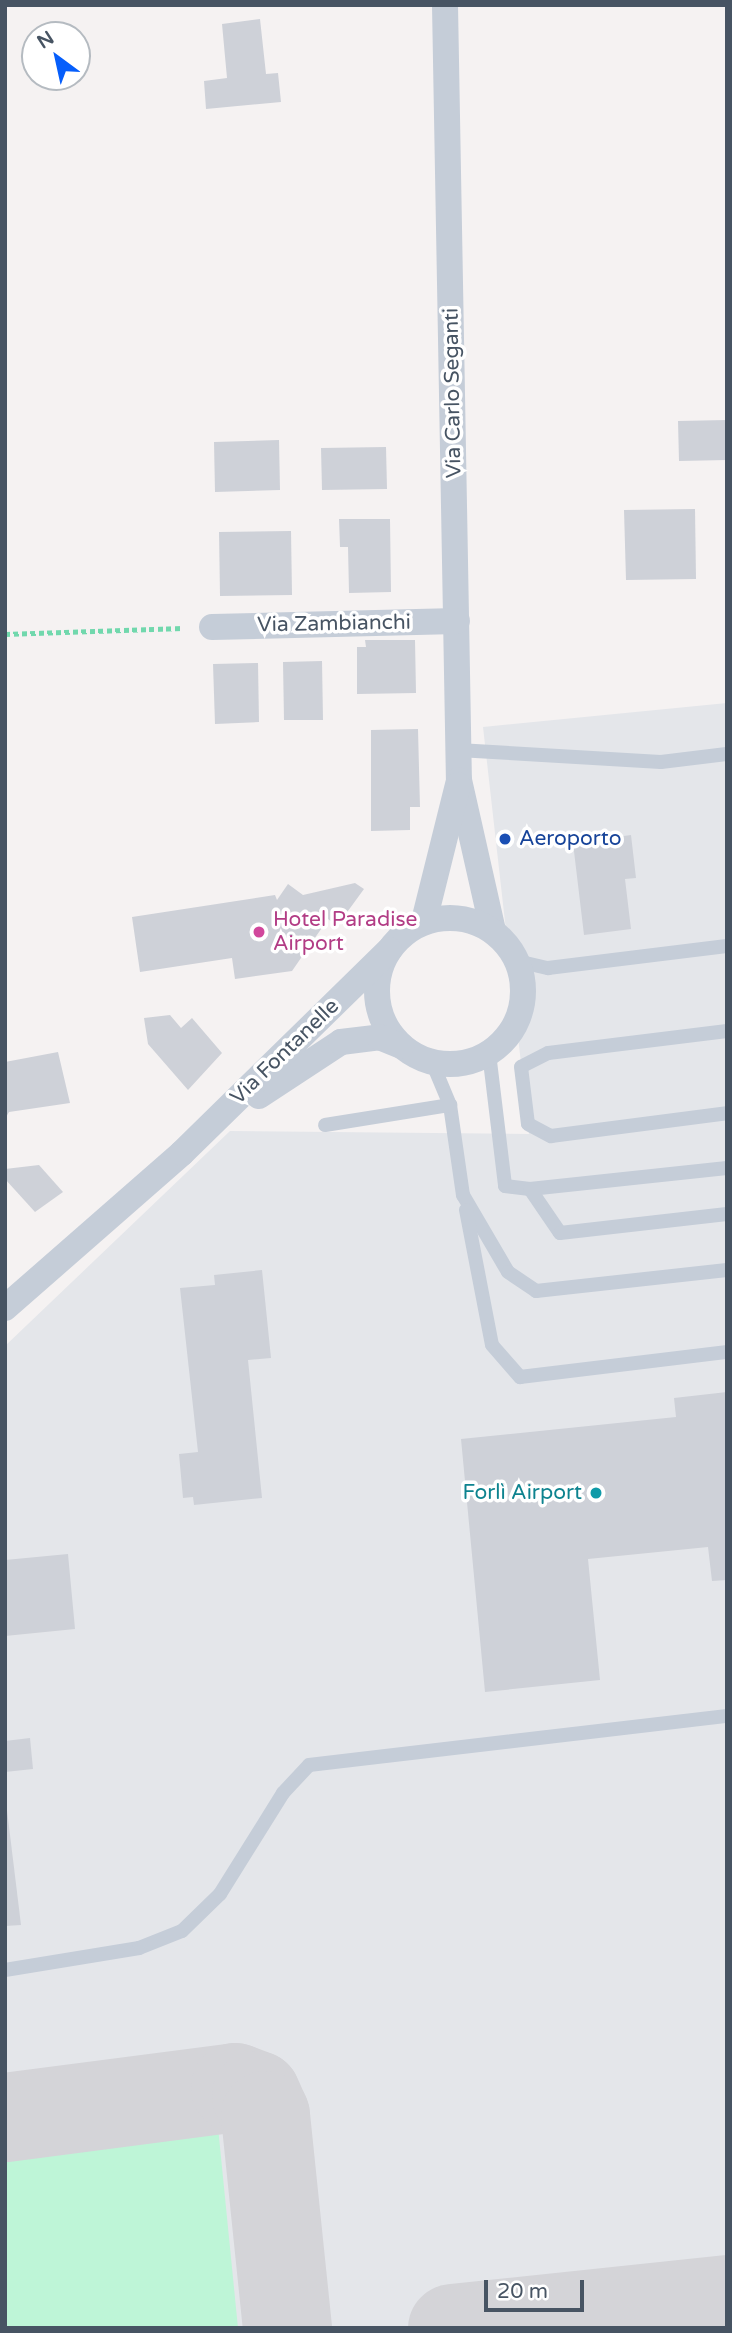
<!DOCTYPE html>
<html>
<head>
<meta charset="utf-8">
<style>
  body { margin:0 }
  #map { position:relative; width:732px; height:2333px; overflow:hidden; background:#f5f2f2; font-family:"Varela Round",sans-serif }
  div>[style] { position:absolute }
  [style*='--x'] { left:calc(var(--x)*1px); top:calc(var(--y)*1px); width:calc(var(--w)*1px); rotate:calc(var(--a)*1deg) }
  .airport>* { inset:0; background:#e4e6ea }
  .green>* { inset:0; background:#bef5d7 }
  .taxiway>* { height:89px; margin:-44.5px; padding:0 44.5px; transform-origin:44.5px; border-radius:44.5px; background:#d4d4d8 }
  .building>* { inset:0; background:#ced1d8 }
  .path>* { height:4.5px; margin-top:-2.25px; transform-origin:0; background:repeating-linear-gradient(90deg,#71d8ad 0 5px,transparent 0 8.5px) }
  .service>* { height:14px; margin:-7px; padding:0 7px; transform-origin:7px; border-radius:7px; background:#c5cdd8 }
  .minor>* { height:26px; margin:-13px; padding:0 13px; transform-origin:13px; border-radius:13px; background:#c5cdd8 }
  .minor>.ring { margin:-13px; padding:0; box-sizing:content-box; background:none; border:26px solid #c5cdd8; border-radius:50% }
  .dots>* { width:19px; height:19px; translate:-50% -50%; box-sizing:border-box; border:4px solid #fff; border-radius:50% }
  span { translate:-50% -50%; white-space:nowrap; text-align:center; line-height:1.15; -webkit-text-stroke:7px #fff; paint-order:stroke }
  .street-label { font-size:21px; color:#475463 }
  .transit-label { font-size:21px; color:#164399 }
  .left { translate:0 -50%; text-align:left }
  .hotel-label { font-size:21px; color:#b23c85 }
  .culture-label { font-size:21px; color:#0d838f }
  .right { translate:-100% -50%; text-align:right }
  .frame { position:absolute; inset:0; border:7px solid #475463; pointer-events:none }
  .north { position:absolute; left:21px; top:21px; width:70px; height:70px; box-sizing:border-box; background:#fff; border:2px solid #b5bbc1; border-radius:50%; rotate:327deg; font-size:19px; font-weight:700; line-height:28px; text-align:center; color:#475463 }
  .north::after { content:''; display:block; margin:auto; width:24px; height:32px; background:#065efb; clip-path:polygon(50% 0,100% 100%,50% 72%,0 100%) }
  .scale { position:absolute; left:484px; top:2280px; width:100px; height:32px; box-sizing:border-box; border:4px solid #475463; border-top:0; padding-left:9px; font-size:21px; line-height:24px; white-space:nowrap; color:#475463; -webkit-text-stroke:5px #fff; paint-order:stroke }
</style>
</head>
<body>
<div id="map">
  <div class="airport">
    <div style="clip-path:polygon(727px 703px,727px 2328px,5px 2328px,5px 1346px,230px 1131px,529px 1134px,483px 727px)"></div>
  </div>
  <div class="green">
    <div style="clip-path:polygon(216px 2107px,238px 2328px,5px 2328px,5px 2154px)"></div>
  </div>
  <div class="taxiway">
    <div style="--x:5;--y:2117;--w:232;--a:-7.4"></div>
    <div style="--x:235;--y:2087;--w:22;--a:21"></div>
    <div style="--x:256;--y:2095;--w:22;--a:66"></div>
    <div style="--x:265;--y:2115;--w:214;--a:84.1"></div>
    <div style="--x:452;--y:2328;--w:277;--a:-6"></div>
  </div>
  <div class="building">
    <div style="clip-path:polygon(260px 19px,266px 74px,278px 73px,281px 102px,206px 109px,204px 81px,227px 78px,222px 24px)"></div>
    <div style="clip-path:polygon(727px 420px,727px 460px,679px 461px,678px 421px)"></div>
    <div style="clip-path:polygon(279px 440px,280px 490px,215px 492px,214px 442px)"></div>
    <div style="clip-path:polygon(386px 447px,387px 489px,322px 490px,321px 448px)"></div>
    <div style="clip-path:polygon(695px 509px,696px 579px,626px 580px,624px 510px)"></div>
    <div style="clip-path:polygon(339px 519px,390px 519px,391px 592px,349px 593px,348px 547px,340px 547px)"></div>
    <div style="clip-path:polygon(291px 531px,292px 595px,220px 596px,219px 532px)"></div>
    <div style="clip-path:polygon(365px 640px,415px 640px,416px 693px,357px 694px,357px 647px,366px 647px)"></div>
    <div style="clip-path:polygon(322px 661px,323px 720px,284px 720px,283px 662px)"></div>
    <div style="clip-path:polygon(258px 663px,259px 722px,215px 724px,213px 664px)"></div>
    <div style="clip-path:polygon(418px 729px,420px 807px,410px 807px,410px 830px,371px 831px,371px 730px)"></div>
    <div style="clip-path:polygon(631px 835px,636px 878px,625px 879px,631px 929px,584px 935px,573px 843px)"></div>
    <div style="clip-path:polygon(355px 883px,364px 889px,337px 926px,328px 919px,292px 971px,235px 979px,232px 958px,140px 972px,132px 917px,275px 895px,277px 900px,288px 884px,303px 895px)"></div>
    <div style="clip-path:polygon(170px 1015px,181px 1028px,192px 1018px,222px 1053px,188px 1090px,148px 1044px,144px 1018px)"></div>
    <div style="clip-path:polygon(58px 1052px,70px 1103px,9px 1112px,5px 1119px,5px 1062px)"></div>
    <div style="clip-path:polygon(39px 1165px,63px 1192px,35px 1212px,5px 1179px,5px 1169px)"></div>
    <div style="clip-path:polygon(262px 1270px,271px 1358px,248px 1360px,262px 1498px,194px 1505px,193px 1497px,183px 1498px,179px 1454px,198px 1452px,180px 1288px,215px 1285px,214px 1275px)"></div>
    <div style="clip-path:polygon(727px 1392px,727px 1580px,712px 1581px,708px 1547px,588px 1559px,600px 1680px,485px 1692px,461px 1439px,676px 1417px,674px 1398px)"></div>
    <div style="clip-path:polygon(68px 1554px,75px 1629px,5px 1636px,5px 1560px)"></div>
    <div style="clip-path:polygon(30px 1738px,33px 1769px,5px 1772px,5px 1741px)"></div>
    <div style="clip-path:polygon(5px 1794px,21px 1925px,5px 1926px)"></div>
  </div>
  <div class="path">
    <div style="--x:5;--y:634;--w:178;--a:-1.9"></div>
  </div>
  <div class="service">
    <div style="--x:458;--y:750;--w:203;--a:3.4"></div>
    <div style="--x:661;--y:762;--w:66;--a:-6.9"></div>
    <div style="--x:517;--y:961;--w:32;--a:13"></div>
    <div style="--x:548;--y:968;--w:180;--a:-7"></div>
    <div style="--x:727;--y:1031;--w:180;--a:173"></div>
    <div style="--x:548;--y:1053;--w:30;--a:153"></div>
    <div style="--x:521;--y:1067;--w:57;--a:83"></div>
    <div style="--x:528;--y:1124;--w:26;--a:28"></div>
    <div style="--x:551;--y:1136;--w:177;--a:-7.4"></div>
    <div style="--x:489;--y:1053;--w:134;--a:83.1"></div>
    <div style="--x:505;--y:1186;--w:25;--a:7"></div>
    <div style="--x:530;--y:1189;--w:198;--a:-6.1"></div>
    <div style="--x:432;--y:1062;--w:47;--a:67.3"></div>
    <div style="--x:450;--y:1105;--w:91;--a:81.8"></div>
    <div style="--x:463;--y:1195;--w:89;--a:59.7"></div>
    <div style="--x:508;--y:1272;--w:34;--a:34"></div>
    <div style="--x:536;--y:1291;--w:192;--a:-6.3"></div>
    <div style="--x:325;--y:1125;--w:127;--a:-9.1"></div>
    <div style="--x:530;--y:1189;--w:53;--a:55.7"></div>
    <div style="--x:560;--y:1233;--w:168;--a:-6.5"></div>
    <div style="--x:466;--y:1210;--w:137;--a:79.1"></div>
    <div style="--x:492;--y:1345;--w:43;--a:48.8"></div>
    <div style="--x:520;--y:1377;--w:209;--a:-6.9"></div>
    <div style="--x:5;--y:1970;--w:136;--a:-9.3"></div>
    <div style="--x:139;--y:1948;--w:46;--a:-21.6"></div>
    <div style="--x:182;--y:1931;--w:53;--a:-44.2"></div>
    <div style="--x:220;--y:1894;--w:119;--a:-58"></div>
    <div style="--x:283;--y:1793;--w:38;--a:-47"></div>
    <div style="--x:309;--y:1765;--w:421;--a:-6.7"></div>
  </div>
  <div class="minor">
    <div style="--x:445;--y:5;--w:775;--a:88.97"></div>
    <div style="--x:459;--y:780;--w:155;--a:77.3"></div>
    <div style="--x:212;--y:627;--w:245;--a:-1.4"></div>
    <div class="ring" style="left:377px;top:918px;width:120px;height:120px"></div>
    <div style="--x:424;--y:921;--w:140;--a:-76"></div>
    <div style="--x:259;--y:1096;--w:98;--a:-33.4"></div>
    <div style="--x:341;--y:1042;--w:38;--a:-7"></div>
    <div style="--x:379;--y:1037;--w:24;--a:22"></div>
    <div style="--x:5;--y:1308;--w:235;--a:-41.2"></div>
    <div style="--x:182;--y:1153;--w:290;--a:-44.4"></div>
  </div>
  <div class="dots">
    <div style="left:505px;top:839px;background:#1a4fb4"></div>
    <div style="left:259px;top:932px;background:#d1479c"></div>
    <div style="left:596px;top:1493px;background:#0f9aa8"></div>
  </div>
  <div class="street-label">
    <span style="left:453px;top:393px;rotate:-91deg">Via Carlo Seganti</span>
    <span style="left:334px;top:624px;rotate:-1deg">Via Zambianchi</span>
    <span style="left:285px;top:1052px;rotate:-44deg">Via Fontanelle</span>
  </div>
  <div class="transit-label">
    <span class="left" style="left:519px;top:839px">Aeroporto</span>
  </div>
  <div class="hotel-label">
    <span class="left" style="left:273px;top:932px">Hotel Paradise<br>Airport</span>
  </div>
  <div class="culture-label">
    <span class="right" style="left:582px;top:1493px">Forlì Airport</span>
  </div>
  <div class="frame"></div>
  <div class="north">N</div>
  <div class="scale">20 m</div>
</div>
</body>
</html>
